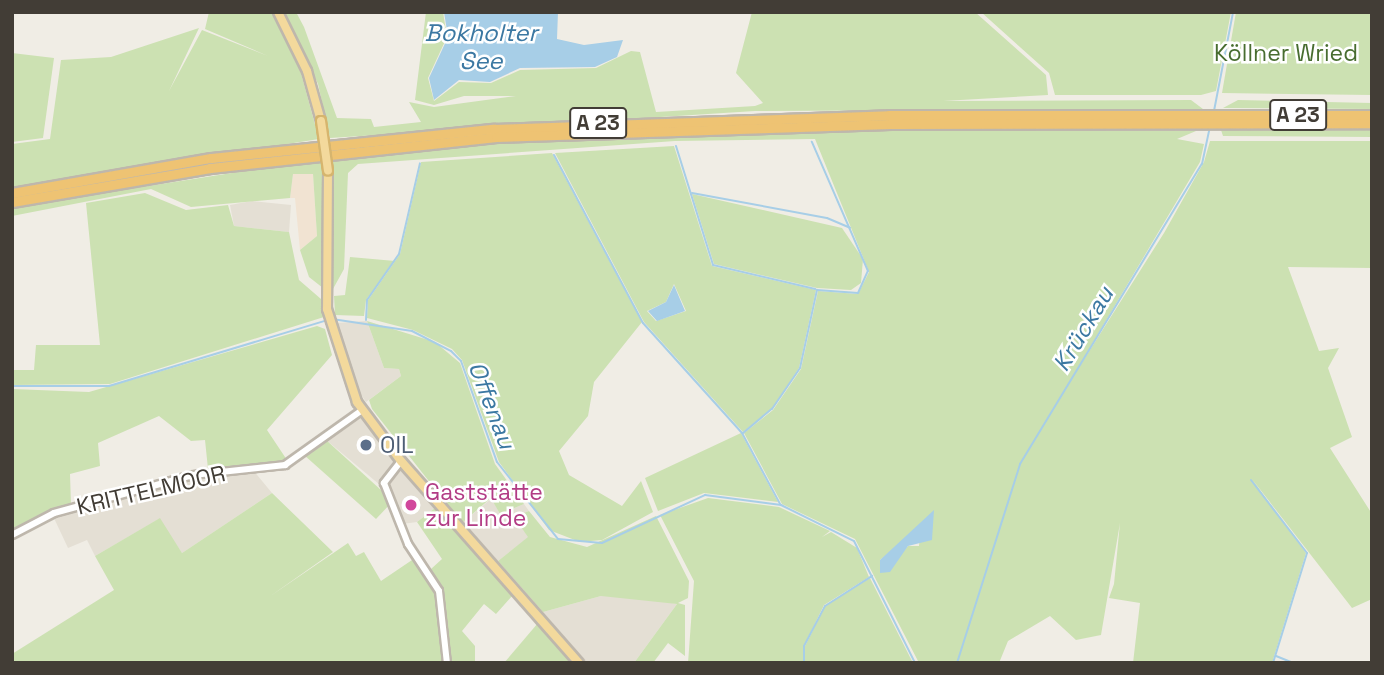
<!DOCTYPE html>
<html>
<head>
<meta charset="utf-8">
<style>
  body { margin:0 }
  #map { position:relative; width:1384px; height:675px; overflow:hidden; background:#f0ede5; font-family:"Space Grotesk",sans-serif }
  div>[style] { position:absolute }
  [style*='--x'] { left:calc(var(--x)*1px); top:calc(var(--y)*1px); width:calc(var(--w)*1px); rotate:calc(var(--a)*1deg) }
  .residential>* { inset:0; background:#e4dfd4 }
  .commercial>* { inset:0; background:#f1e3d2 }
  .green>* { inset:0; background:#cce1b2 }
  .water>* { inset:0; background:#a7cee7 }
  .stream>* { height:2px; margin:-1px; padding:0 1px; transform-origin:1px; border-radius:1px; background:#a7cee7 }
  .roads { filter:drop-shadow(2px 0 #beb7ac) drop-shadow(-2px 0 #beb7ac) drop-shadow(0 2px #beb7ac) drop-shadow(0 -2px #beb7ac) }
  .minor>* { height:6px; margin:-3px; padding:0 3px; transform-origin:3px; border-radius:3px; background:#fff }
  .major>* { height:8px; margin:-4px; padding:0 4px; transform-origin:4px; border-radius:4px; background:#f3d99c }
  .highway>* { height:9px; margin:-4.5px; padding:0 4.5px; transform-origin:4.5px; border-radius:4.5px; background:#eec373 }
  .bridges { filter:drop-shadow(2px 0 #d6b56e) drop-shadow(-2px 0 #d6b56e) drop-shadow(0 2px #d6b56e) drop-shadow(0 -2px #d6b56e) }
  .major-bridge>* { height:8px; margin:-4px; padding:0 4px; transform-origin:4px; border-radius:4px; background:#f3d99c }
  .dots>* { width:19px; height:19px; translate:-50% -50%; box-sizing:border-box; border:4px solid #fff; border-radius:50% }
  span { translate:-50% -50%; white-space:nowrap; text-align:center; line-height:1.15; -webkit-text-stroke:5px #fff; paint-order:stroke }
  .shield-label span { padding:2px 5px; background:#fff; border:2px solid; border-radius:5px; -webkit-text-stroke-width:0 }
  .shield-label { font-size:21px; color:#423d36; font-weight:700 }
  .park-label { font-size:23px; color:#486d30 }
  .service-label { font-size:23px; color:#4e5e75 }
  .left { translate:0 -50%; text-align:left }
  .street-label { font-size:23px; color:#423d36 }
  .hotel-label { font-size:23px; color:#b23c85 }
  .water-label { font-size:24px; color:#3b78a2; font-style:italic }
  .frame { position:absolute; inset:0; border:14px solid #423d36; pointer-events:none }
</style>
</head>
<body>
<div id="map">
  <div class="residential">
    <div style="clip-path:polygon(252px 201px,291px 205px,289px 232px,234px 226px,230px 205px)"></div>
    <div style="clip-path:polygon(367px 321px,384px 368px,399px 369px,401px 376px,366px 402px,353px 383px,336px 323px)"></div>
    <div style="clip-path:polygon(359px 415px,396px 460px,380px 485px,325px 439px)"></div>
    <div style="clip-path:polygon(399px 466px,435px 508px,417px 522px,402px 524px,385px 482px)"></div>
    <div style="clip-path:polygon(253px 470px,272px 493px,182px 553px,159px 519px,95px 556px,87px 540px,68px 548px,53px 516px,194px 477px)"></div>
    <div style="clip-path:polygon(492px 498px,500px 514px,524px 504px,529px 511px,514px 518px,529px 537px,498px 561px,462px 523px)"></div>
    <div style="clip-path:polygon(601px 596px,634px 596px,677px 604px,634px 663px,585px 663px,543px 612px)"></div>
  </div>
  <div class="commercial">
    <div style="clip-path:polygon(293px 174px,313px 174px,317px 236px,300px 250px,295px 198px,290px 198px)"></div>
  </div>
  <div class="green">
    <div style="clip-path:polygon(209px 12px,273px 12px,295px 51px,319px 139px,12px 188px,12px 144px,50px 139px,61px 60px,111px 57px,199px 28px,169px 91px,202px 30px,268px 56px,205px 29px)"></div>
    <div style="clip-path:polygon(285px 12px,296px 12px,304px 27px,337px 118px,371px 119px,374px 127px,421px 122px,409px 102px,434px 107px,516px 96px,464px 96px,434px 105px,415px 100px,426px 12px,443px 12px,447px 37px,428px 78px,434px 101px,459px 82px,491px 83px,520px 70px,596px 68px,631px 51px,640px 52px,656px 112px,755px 106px,763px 103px,736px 73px,752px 12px,975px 12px,1046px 75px,1048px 95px,943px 101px,1191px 100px,1203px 109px,755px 111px,330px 138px,318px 84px)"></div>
    <div style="clip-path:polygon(981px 12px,1231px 12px,1216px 91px,1201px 95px,1055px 95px,1049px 73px)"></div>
    <div style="clip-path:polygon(1236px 12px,1372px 12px,1372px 95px,1222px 93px)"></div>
    <div style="clip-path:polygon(12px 53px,54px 58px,43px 138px,12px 142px)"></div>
    <div style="clip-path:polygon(1238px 100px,1372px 103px,1372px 109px,1223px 108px)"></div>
    <div style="clip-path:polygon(1372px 129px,1372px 137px,1223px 136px,1221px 130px)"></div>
    <div style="clip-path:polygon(evenodd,813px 131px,1196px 131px,1177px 139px,1204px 144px,1200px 162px,1069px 383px,1164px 233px,1204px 162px,1210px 141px,1372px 141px,1372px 268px,1288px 267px,1319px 351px,1339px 348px,1328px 368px,1352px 437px,1330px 448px,1372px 514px,1372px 599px,1352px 608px,1252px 479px,1306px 553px,1272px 663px,1133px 663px,1140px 603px,1109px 598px,1114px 584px,1120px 523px,1101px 635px,1076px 640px,1050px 616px,1008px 641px,999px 663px,919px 663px,855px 539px,782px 504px,744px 433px,773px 410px,801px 369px,818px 291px,858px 294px,869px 272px,815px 139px,675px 141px,358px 164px,348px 173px,344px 269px,333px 289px,333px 157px,516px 142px,813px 131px,921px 526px,919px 546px,908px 546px,892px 565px,880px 560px,921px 526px)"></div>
    <div style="clip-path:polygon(evenodd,674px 146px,712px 266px,816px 290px,799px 368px,772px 409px,743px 432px,644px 322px,555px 153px,674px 146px,674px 284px,686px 311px,656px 321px,647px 311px,666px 302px,674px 284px)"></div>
    <div style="clip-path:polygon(552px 153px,642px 322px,594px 382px,588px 416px,559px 451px,569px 475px,622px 506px,641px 481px,653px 512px,602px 540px,580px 542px,549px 530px,499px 462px,462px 360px,452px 349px,413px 330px,367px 318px,368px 300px,400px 254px,421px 162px)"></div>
    <div style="clip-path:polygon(322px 159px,323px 288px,309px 277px,300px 250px,317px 236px,313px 174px,293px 174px,290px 198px,191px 207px,151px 189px,12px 216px,12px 208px,39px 203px)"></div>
    <div style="clip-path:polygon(145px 193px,186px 210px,228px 205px,234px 226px,289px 232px,299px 280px,321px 299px,324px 317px,110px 384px,12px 385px,12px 370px,34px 370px,36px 345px,100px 345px,86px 203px)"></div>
    <div style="clip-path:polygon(692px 194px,842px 228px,863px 259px,861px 283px,851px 290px,817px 288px,714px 264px)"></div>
    <div style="clip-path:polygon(350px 257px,395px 261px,366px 300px,364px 316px,335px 315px,334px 296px,345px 295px)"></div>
    <div style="clip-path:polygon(367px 321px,435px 342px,460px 363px,495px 464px,524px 504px,500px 514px,491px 498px,462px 523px,372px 409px,369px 400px,401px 376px,399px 369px,384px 368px)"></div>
    <div style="clip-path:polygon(317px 326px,325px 329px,332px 355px,267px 430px,287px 460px,208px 469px,205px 440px,191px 441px,159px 416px,98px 443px,100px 466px,70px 474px,71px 506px,12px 533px,12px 389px,89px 392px)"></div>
    <div style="clip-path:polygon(741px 433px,778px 502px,704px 493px,658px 511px,645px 478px)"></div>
    <div style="clip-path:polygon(325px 439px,393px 501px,376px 519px,304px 455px)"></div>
    <div style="clip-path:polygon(272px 493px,333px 552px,269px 597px,348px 543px,356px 556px,364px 552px,381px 581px,415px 558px,437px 592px,443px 663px,12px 663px,12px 654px,114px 590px,95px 556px,160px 518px,182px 553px)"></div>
    <div style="clip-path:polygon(708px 498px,779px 507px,830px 531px,822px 537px,831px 532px,857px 548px,869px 577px,824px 605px,804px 646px,803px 663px,688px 663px,694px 581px,660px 515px)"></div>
    <div style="clip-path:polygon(435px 508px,513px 595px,496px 614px,484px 604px,462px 631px,475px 646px,475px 663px,449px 663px,442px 589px,431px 569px,442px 559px,417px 522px)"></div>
    <div style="clip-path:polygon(529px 511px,550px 537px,587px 547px,656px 516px,689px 581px,688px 598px,678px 603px,685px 605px,685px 656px,668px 643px,653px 663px,634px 663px,677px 604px,601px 596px,543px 612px,498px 561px,528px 537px,514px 517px)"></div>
    <div style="clip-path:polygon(870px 578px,913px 663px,805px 663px,805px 646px,825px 606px)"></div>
    <div style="clip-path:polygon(538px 623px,574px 663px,504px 663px)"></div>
  </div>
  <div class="water">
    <div style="clip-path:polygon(444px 12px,558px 12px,557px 39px,584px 45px,623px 40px,617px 57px,595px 67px,520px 68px,490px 82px,459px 80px,434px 100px,429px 78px,448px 37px)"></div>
    <div style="clip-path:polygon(674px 285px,685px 311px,657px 321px,648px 311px,666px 302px)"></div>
    <div style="clip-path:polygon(934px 510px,932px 540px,908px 546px,890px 572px,880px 573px,880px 560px)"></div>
  </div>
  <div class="stream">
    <div style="--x:1214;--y:111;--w:101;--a:-79.1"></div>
    <div style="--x:676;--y:146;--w:125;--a:72.7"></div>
    <div style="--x:713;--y:265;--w:105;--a:13.2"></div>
    <div style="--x:554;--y:155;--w:190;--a:62.1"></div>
    <div style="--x:643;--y:323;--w:148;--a:48"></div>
    <div style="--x:742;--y:433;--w:81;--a:61.8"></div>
    <div style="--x:692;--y:193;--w:137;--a:10.5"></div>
    <div style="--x:827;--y:218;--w:25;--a:23"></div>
    <div style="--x:332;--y:319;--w:81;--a:8.5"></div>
    <div style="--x:412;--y:331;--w:44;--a:27.1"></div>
    <div style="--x:451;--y:351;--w:14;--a:45"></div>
    <div style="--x:461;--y:361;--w:107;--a:70.4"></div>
    <div style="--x:497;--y:462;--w:98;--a:51.6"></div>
    <div style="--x:558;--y:539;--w:44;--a:5.2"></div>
    <div style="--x:602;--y:543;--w:114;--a:-25"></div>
    <div style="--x:705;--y:495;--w:77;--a:7.5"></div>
    <div style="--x:781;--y:505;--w:81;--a:26.3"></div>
    <div style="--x:854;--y:541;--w:136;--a:63.4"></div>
    <div style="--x:366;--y:320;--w:20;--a:-87"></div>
    <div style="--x:367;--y:300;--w:56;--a:-55.2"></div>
    <div style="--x:399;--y:254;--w:93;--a:-77"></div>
    <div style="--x:12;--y:386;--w:97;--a:0"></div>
    <div style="--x:109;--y:386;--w:228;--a:-16.8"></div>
    <div style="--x:743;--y:433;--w:38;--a:-40"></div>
    <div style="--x:772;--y:409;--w:50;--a:-55.7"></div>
    <div style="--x:800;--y:368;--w:80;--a:-77.7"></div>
    <div style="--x:817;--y:290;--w:41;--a:4.2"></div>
    <div style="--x:858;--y:293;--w:24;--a:-66"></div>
    <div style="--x:868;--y:271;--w:141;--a:-113.5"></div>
    <div style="--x:1251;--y:480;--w:92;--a:52.5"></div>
    <div style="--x:1307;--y:553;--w:115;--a:107.2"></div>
    <div style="--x:1276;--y:656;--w:18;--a:22"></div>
    <div style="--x:804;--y:663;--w:17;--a:-90"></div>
    <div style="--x:804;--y:646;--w:45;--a:-62.3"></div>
    <div style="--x:825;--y:606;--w:56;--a:-32.6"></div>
    <div style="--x:957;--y:663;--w:209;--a:-72.4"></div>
    <div style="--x:1020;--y:464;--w:351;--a:-58.8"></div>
    <div style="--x:1202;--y:164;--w:39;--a:-78"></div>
  </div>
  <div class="roads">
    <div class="minor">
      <div style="--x:401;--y:461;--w:28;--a:128"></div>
      <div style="--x:384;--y:483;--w:66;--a:68.5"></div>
      <div style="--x:408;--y:544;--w:56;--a:56.6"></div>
      <div style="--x:439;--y:591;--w:72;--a:83.7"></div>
      <div style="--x:12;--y:535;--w:47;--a:-27.6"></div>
      <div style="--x:54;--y:513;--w:144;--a:-15.3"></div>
      <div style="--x:193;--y:475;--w:93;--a:-6.2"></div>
      <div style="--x:285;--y:465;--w:95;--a:-35.5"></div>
    </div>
    <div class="major">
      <div style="--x:278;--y:12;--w:66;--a:63.8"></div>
      <div style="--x:307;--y:71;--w:52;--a:74.4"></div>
      <div style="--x:328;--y:171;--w:138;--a:90.4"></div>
      <div style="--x:327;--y:309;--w:98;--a:72.1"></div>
      <div style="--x:357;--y:402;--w:74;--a:53.3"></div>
      <div style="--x:401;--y:461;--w:269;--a:48.6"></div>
    </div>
    <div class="highway">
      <div style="--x:12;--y:193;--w:202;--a:-10"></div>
      <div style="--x:211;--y:158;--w:284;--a:-5.9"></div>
      <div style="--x:494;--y:129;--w:395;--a:-2"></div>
      <div style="--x:889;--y:115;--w:483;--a:0"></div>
      <div style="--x:12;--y:202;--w:201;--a:-9.7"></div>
      <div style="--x:210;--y:168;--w:288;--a:-6.2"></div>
      <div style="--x:496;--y:137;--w:394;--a:-1.9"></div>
      <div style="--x:890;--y:124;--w:482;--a:-0.1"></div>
    </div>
  </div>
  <div class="bridges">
    <div class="major-bridge">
      <div style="--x:321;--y:121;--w:50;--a:82"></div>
    </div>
  </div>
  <div class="dots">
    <div style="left:366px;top:445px;background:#5c6f8a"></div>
    <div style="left:411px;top:505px;background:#d1479c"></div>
  </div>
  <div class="shield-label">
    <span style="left:1298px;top:115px">A 23</span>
    <span style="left:598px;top:123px">A 23</span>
  </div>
  <div class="park-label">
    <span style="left:1286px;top:53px">Köllner Wried</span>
  </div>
  <div class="service-label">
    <span class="left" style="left:380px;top:445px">OIL</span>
  </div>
  <div class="street-label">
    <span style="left:151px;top:490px;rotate:-13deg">KRITTELMOOR</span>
  </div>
  <div class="hotel-label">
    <span class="left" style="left:425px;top:505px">Gaststätte<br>zur Linde</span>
  </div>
  <div class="water-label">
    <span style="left:481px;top:47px">Bokholter<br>See</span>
    <span style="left:1083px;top:329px;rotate:-59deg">Krückau</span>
    <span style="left:492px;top:405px;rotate:69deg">Offenau</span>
  </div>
  <div class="frame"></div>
</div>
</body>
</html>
